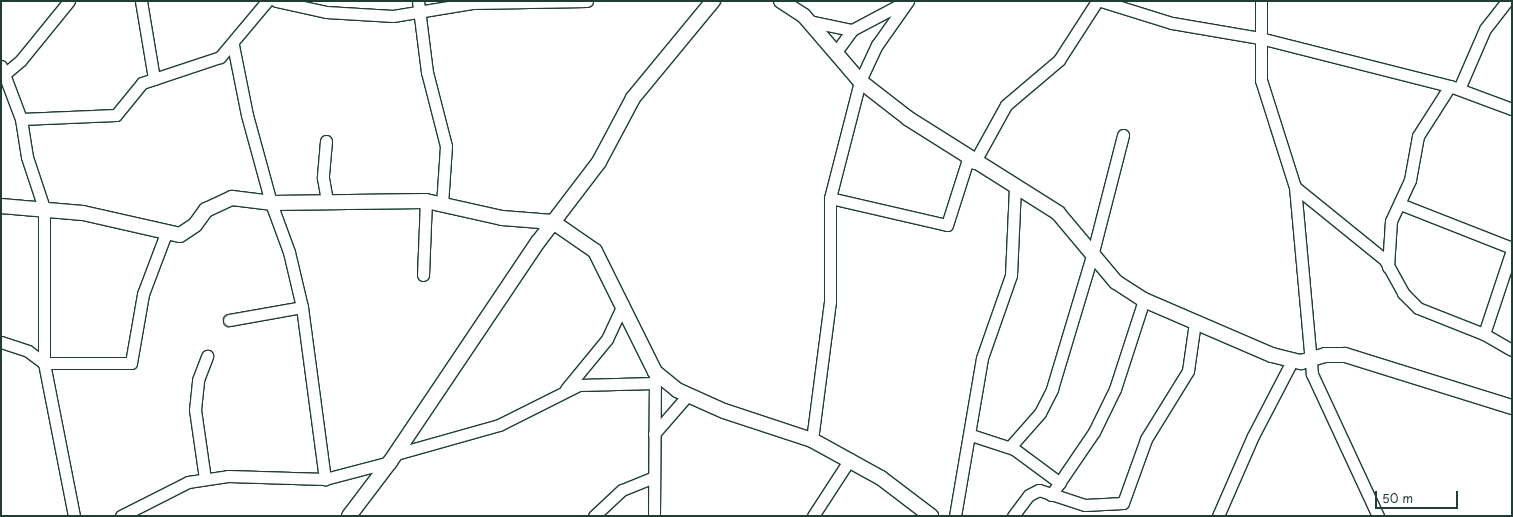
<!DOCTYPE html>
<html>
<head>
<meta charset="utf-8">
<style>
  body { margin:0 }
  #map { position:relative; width:1513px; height:517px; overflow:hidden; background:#fff; font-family:"Playpen Sans",sans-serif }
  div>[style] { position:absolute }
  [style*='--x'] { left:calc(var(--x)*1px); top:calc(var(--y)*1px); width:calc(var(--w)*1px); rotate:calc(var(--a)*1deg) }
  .roads { filter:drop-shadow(1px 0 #1f3d34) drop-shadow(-1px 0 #1f3d34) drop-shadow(0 1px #1f3d34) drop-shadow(0 -1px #1f3d34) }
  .minor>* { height:11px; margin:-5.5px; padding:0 5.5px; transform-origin:5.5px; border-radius:5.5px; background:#fff }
  .tertiary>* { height:14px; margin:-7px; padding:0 7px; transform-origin:7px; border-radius:7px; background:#fff }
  span { translate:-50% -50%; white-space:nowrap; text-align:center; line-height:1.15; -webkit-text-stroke:3.5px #fff; paint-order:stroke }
  .frame { position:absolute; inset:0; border:2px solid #1f3d34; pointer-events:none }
  .scale { position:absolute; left:1375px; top:491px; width:83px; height:18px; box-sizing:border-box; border:2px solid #1f3d34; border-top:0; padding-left:5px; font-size:12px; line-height:14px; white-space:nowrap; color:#1f3d34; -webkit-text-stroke:3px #fff; paint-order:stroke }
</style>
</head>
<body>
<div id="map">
  <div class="roads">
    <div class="minor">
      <div style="--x:141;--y:1;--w:79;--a:80.5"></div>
      <div style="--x:276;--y:1;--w:51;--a:12.4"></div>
      <div style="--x:326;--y:12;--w:67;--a:3.4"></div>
      <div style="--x:393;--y:16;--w:80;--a:-9.3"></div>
      <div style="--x:472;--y:3;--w:115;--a:-1"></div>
      <div style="--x:418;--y:1;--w:72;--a:82.8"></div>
      <div style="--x:427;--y:72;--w:76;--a:75.6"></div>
      <div style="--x:446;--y:146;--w:59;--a:93.9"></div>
      <div style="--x:1101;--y:1;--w:74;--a:17.2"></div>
      <div style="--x:1172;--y:23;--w:89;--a:9.7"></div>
      <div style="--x:1260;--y:38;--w:196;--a:14.2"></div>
      <div style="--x:1450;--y:86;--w:66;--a:20.4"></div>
      <div style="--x:1261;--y:1;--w:79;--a:90"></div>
      <div style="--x:1261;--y:80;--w:112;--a:72.4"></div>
      <div style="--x:1295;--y:187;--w:188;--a:84.8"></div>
      <div style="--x:1312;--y:374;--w:157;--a:65.1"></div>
      <div style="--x:808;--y:21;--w:45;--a:11.6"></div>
      <div style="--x:233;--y:45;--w:71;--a:78.7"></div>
      <div style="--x:247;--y:115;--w:91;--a:74.7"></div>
      <div style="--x:271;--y:203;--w:52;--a:69.8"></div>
      <div style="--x:289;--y:252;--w:57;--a:76.7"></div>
      <div style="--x:302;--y:307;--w:174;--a:82.4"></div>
      <div style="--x:836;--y:52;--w:27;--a:-54"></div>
      <div style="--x:852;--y:30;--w:58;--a:-27.9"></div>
      <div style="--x:1;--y:66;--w:57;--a:69.3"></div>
      <div style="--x:21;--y:119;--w:38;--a:81"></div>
      <div style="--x:27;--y:157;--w:54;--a:71.6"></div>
      <div style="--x:44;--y:208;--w:155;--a:90"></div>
      <div style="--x:44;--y:363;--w:156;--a:78.9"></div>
      <div style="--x:1;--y:77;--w:26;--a:-40"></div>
      <div style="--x:21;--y:60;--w:76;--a:-50.9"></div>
      <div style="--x:1459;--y:89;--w:65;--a:-66.6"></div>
      <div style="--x:1485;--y:29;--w:36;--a:-52"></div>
      <div style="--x:21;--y:119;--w:95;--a:-2.4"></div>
      <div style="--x:116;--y:115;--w:41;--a:-50.9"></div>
      <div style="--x:142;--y:83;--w:82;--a:-18.4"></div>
      <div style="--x:220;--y:57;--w:73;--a:-50"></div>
      <div style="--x:326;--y:141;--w:37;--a:95"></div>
      <div style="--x:323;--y:178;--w:23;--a:80"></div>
      <div style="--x:974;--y:163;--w:66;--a:-61.1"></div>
      <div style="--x:1006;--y:105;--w:70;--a:-40.3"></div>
      <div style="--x:1059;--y:60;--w:70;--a:-57.2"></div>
      <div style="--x:1295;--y:187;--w:116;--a:39"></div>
      <div style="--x:1385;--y:260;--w:38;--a:61"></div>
      <div style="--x:1403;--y:293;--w:21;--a:45"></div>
      <div style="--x:1418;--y:308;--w:71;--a:21.5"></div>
      <div style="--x:1484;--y:334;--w:32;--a:30"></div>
      <div style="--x:830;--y:198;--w:120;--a:13"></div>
      <div style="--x:947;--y:225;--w:69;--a:-72.3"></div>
      <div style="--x:1400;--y:204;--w:120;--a:21.4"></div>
      <div style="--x:1388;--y:267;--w:46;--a:-86.3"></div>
      <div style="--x:1391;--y:221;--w:45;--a:-65.1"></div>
      <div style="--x:1410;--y:180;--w:45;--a:-79.7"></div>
      <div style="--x:1418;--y:136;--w:59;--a:-57.4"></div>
      <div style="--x:423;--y:275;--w:74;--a:-87.7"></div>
      <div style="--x:229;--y:320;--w:74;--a:-10.1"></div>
      <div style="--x:1484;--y:334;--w:89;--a:-71.6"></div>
      <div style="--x:1;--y:342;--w:28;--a:18"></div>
      <div style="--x:28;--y:351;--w:20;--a:37"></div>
      <div style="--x:44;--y:363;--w:87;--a:0"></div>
      <div style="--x:131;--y:363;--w:70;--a:-80.1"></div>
      <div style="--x:143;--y:294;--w:65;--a:-69.3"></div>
      <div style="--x:566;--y:389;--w:65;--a:-50.6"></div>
      <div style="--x:607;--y:339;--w:38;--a:-65"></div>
      <div style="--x:654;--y:434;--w:50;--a:-49"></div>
      <div style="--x:971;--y:435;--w:45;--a:18"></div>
      <div style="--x:1014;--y:449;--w:57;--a:36.5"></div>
      <div style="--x:812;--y:440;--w:139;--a:-82.6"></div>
      <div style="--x:830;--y:302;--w:104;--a:-90"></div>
      <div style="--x:830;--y:198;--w:121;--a:-75.6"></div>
      <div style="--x:860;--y:81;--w:40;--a:-65"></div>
      <div style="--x:877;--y:45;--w:54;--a:-54.8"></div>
      <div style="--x:1010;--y:447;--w:45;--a:-48.6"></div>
      <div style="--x:1040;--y:413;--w:27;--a:-63"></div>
      <div style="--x:1052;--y:389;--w:139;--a:-73.3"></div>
      <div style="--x:1092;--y:256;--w:125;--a:-75.6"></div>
      <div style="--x:396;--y:454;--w:107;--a:-15.7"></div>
      <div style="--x:499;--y:425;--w:89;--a:-26.6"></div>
      <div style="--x:579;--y:385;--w:76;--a:-1.5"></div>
      <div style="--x:205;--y:479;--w:70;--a:-98.2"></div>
      <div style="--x:195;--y:410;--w:30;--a:-84"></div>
      <div style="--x:198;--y:380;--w:26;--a:-69"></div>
      <div style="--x:1051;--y:495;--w:76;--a:-55.7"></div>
      <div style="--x:1094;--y:432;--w:48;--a:-64"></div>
      <div style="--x:1115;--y:389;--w:94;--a:-72"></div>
      <div style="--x:121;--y:516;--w:75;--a:-26.9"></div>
      <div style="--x:188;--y:482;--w:40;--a:-8.5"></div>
      <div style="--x:228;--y:476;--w:97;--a:1.8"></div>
      <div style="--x:325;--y:479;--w:67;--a:-14.7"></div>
      <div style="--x:594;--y:516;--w:38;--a:-43"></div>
      <div style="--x:622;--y:490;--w:32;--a:-22"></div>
      <div style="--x:654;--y:516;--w:139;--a:-89.6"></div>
      <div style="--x:813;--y:516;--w:68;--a:-57"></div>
      <div style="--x:955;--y:516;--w:160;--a:-80.3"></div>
      <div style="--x:982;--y:358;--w:88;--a:-70.7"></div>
      <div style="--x:1011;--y:275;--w:89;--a:-87.4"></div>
      <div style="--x:1013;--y:516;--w:26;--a:-53"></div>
      <div style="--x:1029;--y:495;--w:11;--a:-27"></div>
      <div style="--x:1039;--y:490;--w:48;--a:18.1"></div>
      <div style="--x:1085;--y:505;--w:38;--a:-3"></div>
      <div style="--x:1123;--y:503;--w:68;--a:-70.2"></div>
      <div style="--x:1146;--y:439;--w:80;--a:-58.3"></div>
      <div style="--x:1188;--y:371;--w:49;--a:-81.9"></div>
      <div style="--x:1218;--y:516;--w:87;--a:-66.4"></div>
      <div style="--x:1253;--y:436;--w:85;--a:-62.5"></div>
    </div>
    <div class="tertiary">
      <div style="--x:781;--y:1;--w:27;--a:33"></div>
      <div style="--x:804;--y:16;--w:86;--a:49.3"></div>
      <div style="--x:860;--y:81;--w:62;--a:37.8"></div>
      <div style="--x:909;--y:119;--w:176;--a:32.2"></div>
      <div style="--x:1058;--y:213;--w:90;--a:50"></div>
      <div style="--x:1116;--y:282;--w:33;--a:33"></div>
      <div style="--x:1144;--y:300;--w:139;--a:23.3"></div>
      <div style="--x:1272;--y:355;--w:30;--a:14"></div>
      <div style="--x:1301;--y:362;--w:25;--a:-16"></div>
      <div style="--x:1325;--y:355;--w:20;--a:0"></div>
      <div style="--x:1345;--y:355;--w:175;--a:17.3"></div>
      <div style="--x:1;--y:206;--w:82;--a:4.9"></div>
      <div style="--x:83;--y:213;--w:99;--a:12.8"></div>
      <div style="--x:180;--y:235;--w:18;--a:-34"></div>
      <div style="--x:195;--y:225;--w:19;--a:-54"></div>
      <div style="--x:206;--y:210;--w:29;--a:-25"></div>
      <div style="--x:232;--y:198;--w:39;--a:7"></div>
      <div style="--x:271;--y:203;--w:155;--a:-0.7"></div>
      <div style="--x:426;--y:201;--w:78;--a:12.6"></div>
      <div style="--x:502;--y:218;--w:51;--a:4.5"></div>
      <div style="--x:553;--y:222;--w:51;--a:34.6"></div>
      <div style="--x:595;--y:251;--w:135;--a:63.6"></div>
      <div style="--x:655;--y:372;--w:28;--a:39"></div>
      <div style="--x:677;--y:390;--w:51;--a:24.1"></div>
      <div style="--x:724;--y:411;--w:93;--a:18.2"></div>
      <div style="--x:812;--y:440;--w:79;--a:28.8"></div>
      <div style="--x:881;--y:478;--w:63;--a:37.2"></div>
      <div style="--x:349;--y:516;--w:68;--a:-52.8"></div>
      <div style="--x:390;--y:462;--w:265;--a:-56.1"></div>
      <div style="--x:538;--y:242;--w:101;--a:-52.7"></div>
      <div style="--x:599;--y:162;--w:72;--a:-62"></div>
      <div style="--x:633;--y:98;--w:126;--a:-50.5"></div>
    </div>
  </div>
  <div class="frame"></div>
  <div class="scale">50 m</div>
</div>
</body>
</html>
